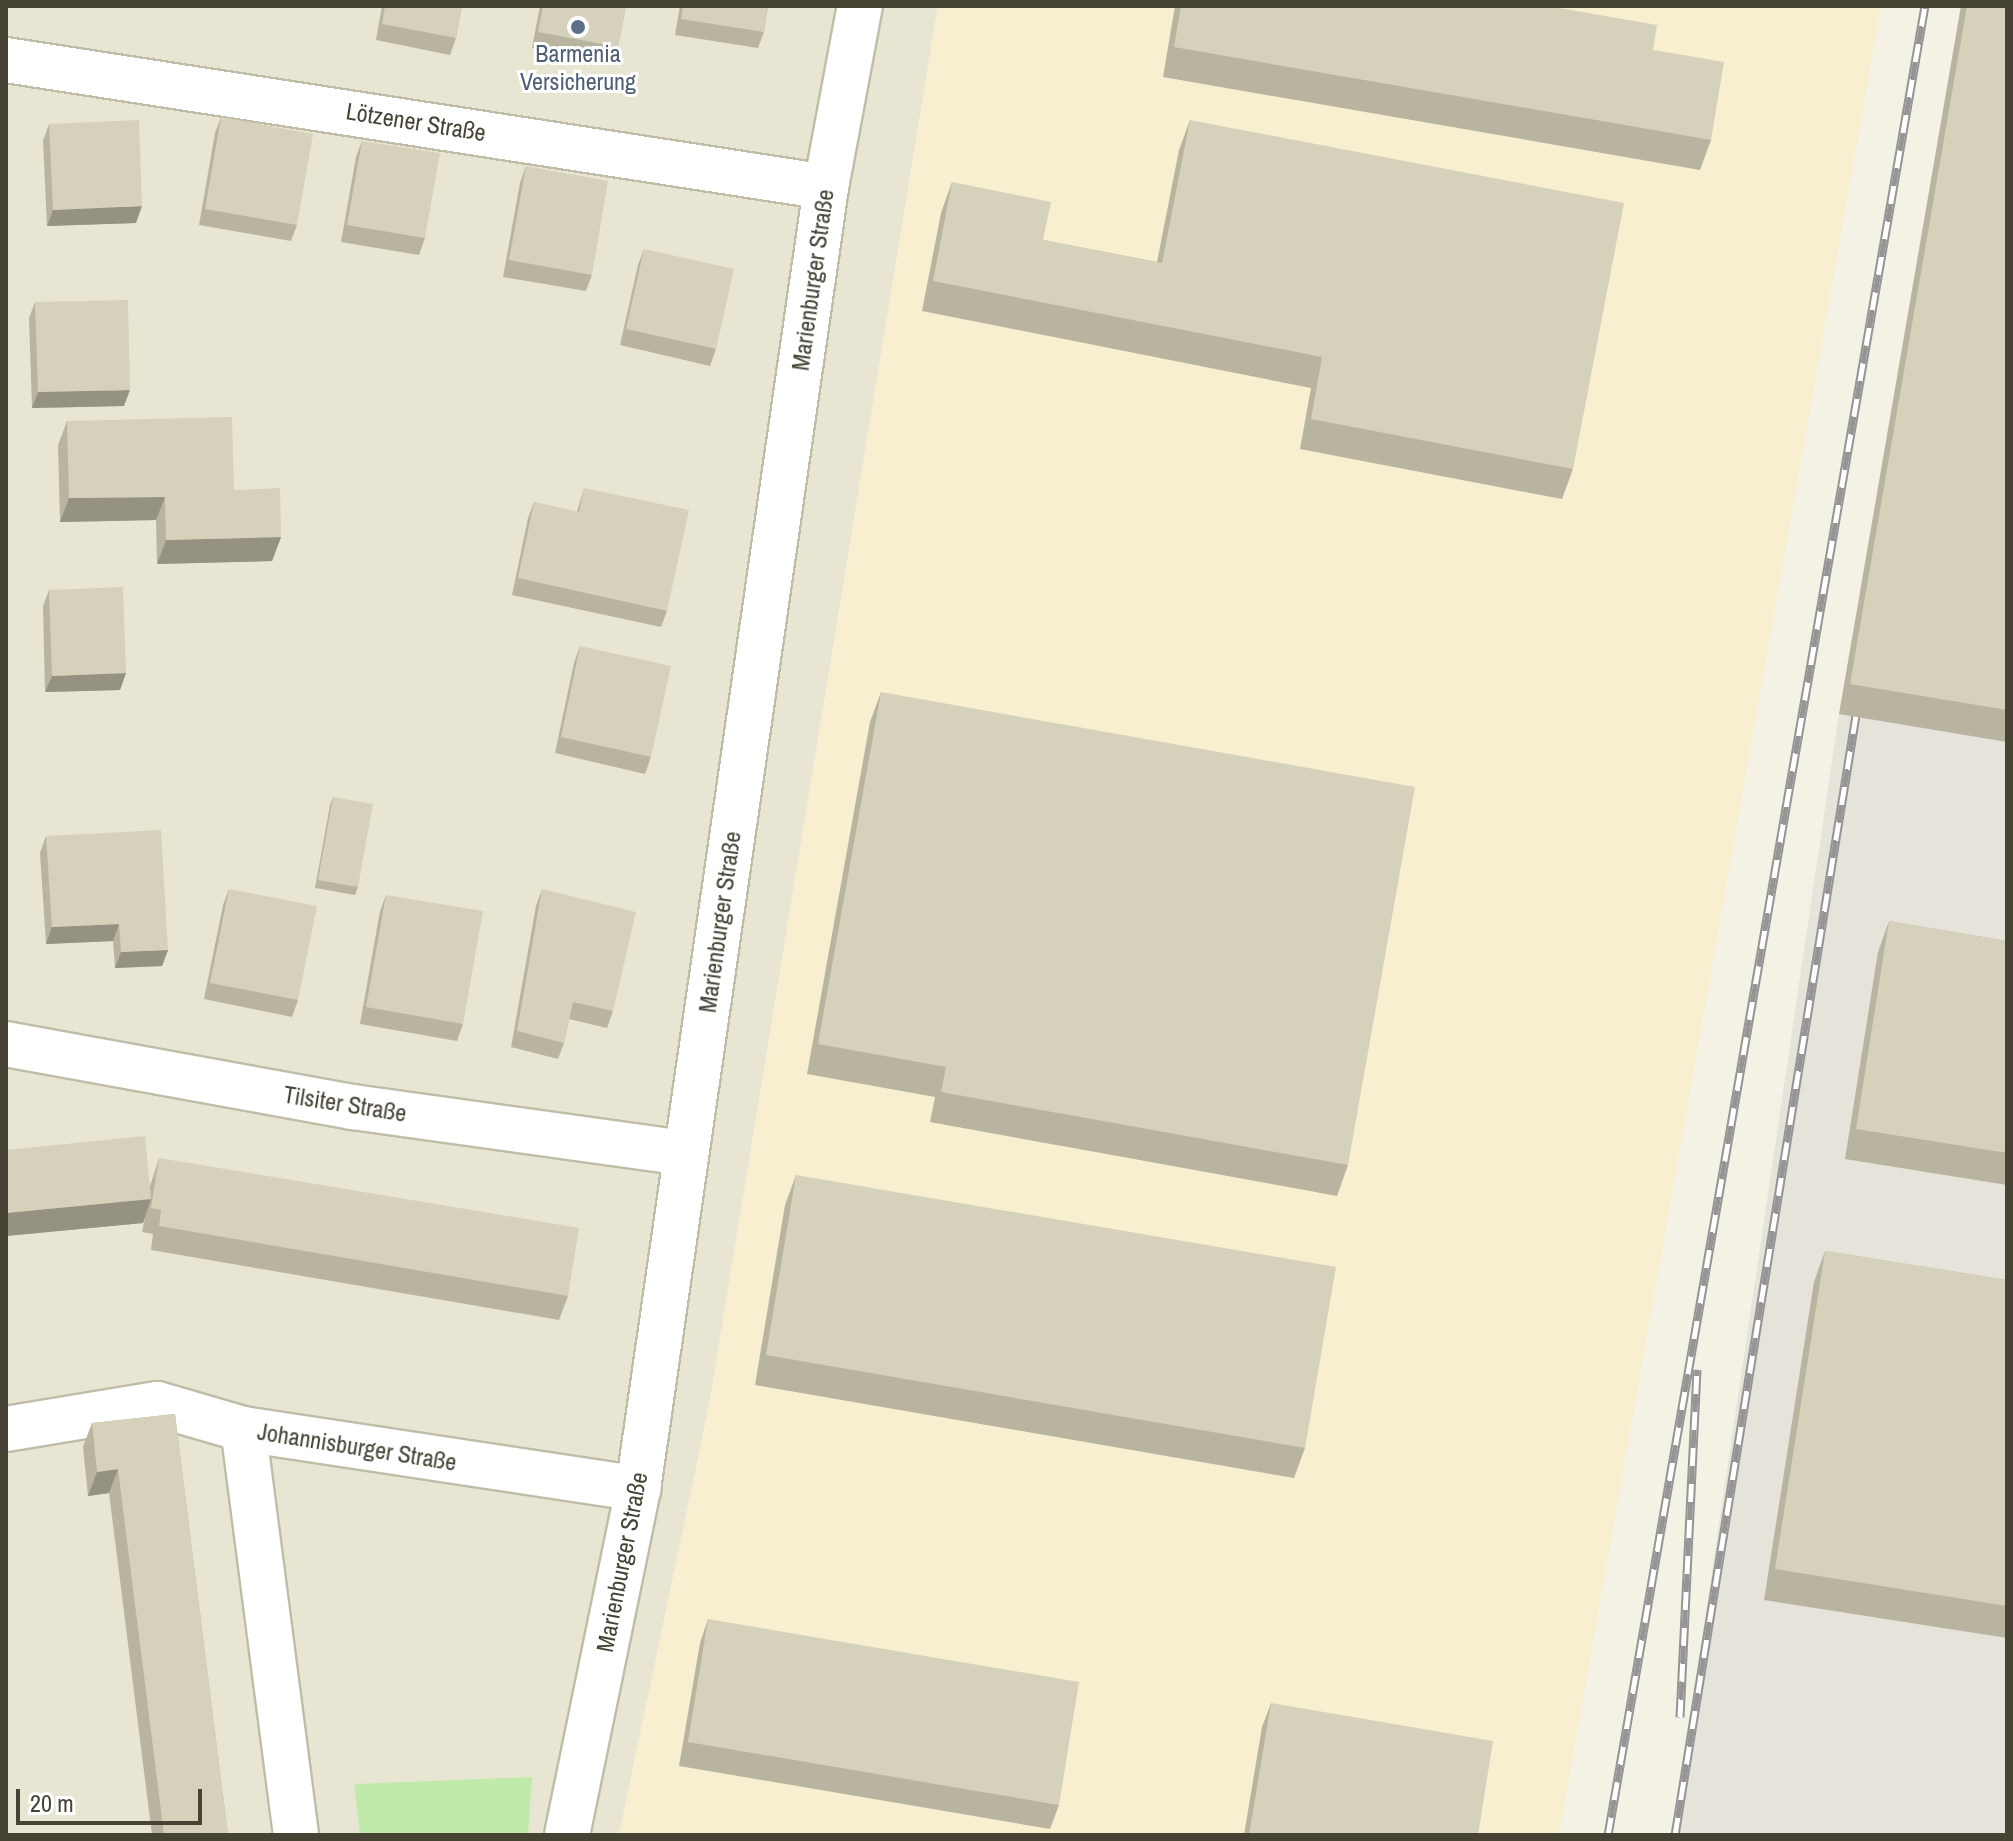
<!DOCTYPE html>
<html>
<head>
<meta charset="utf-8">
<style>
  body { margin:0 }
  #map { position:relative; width:2013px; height:1841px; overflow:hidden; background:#f4f2e5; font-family:"Archivo Narrow",sans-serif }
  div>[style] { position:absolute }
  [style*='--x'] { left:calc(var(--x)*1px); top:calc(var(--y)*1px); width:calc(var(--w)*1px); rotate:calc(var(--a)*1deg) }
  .residential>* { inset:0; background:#e8e6d3 }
  .commercial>* { inset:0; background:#f7efcf }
  .industrial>* { inset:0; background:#e6e3da }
  .green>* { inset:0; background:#c0eaac }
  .roads { filter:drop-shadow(2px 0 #bfbda8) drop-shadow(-2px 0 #bfbda8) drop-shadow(0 2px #bfbda8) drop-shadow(0 -2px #bfbda8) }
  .street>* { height:44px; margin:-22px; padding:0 22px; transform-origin:22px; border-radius:22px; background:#fff }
  .rail>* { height:9px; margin-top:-4.5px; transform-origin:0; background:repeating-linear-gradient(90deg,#fff 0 18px,#959595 0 36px); box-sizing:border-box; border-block:2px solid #959595 }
  .wall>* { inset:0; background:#b8b4a0 }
  .shaded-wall>* { inset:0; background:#969282 }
  .building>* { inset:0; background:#d6d1ba }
  .dots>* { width:22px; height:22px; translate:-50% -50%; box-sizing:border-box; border:4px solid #fff; border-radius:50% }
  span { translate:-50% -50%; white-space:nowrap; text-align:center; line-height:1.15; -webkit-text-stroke:6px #fff; paint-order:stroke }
  .service-label { font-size:24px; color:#4e5e75 }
  .street-label { font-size:24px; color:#464335 }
  .frame { position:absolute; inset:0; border:8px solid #464335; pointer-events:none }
  .scale { position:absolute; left:16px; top:1789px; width:186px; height:36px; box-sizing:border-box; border:4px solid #464335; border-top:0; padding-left:10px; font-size:24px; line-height:28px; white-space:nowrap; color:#464335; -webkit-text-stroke:6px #fff; paint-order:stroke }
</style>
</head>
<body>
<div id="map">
  <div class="residential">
    <div style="clip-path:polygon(6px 6px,938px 6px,709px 1406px,619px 1835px,6px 1835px)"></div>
  </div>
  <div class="commercial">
    <div style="clip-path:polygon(938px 6px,1881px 6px,1559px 1835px,619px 1835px,709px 1406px)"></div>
  </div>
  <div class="industrial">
    <div style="clip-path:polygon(1961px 6px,2007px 6px,2007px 1835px,1673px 1835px,1839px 714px)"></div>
  </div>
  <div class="green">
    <div style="clip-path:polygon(532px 1777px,528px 1835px,360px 1835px,354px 1784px)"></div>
  </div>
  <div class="roads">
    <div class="street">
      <div style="--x:6;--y:60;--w:830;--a:8.8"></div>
      <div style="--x:6;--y:1044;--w:353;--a:10.3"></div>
      <div style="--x:353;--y:1107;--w:336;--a:7.9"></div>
      <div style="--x:6;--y:1429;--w:153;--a:-9.4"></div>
      <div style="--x:157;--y:1404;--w:90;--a:16.2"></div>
      <div style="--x:296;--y:1835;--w:409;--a:-97.4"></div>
      <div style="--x:243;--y:1429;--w:400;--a:8.6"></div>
      <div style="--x:567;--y:1835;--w:353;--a:-78.4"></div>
      <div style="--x:638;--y:1489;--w:1316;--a:-81.78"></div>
      <div style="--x:826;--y:187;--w:184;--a:-79.4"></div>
    </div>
  </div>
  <div class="rail">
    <div style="--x:1680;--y:1717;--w:348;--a:-87.2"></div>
    <div style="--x:1608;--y:1835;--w:1856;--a:-80.17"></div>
    <div style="--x:1675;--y:1835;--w:1135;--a:-80.82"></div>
  </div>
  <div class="wall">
    <div style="clip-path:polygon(382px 6px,462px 6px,456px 38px,450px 55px,376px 40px)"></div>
    <div style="clip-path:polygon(540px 6px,626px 6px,618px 47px,612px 64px,532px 48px)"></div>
    <div style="clip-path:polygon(680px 6px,768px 6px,764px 32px,758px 48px,675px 35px)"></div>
    <div style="clip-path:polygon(1175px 6px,1548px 6px,1653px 50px,1711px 140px,1700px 170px,1163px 77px)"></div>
    <div style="clip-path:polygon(1961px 6px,2007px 6px,2007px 742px,1839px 714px)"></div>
    <div style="clip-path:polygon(221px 117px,297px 225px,291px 241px,199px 225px,215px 133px)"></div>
    <div style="clip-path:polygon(1190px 120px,1573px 469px,1562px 499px,1300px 449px,1311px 388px,922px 311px,941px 213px,952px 182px,1043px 240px,1157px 262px,1179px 150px)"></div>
    <div style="clip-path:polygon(49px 124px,136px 223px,47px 226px,43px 141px)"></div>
    <div style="clip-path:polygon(362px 141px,425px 238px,419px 255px,341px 242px,356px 157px)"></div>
    <div style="clip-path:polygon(526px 166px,592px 275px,586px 291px,503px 277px,520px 183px)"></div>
    <div style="clip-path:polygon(644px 249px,716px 349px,710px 366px,620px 345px,638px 265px)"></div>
    <div style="clip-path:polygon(35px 302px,124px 406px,32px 408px,29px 318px)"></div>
    <div style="clip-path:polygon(67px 421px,234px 490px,281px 537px,272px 561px,157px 564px,156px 520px,60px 522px,58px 445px)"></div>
    <div style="clip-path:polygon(584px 488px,667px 611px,661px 627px,512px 595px,528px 518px,534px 502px,577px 512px)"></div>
    <div style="clip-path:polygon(49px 590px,126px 673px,120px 690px,45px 692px,43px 606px)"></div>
    <div style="clip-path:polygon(580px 646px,651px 757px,645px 774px,555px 753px,574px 663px)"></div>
    <div style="clip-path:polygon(881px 692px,1348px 1165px,1337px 1196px,930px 1122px,935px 1097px,807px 1074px,870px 722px)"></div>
    <div style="clip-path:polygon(333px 797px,358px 887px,355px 895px,315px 888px,330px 805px)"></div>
    <div style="clip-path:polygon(46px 836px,168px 950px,162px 966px,115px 968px,113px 941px,46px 944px,40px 853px)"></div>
    <div style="clip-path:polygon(229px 889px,298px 1000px,292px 1017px,204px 999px,223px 905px)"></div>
    <div style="clip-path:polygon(542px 889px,613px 1011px,607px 1028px,569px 1019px,564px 1043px,558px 1059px,511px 1047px,536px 906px)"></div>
    <div style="clip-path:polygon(386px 895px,463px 1024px,457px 1041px,360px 1024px,380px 911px)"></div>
    <div style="clip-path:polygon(1889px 921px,2007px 941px,2007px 1185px,1845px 1159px,1878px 952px)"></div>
    <div style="clip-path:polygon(6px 1150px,150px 1186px,159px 1158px,568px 1296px,559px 1320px,151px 1250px,153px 1234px,142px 1232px,145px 1217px,143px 1223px,6px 1236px)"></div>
    <div style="clip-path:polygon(796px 1175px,1305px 1448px,1294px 1478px,755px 1385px,785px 1205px)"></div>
    <div style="clip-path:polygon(1825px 1251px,2007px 1280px,2007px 1638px,1764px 1600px,1814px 1282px)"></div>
    <div style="clip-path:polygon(175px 1414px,228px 1835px,152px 1835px,109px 1493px,88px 1496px,83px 1447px,92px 1423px)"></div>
    <div style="clip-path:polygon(708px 1619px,1059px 1805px,1050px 1829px,679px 1766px,700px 1643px)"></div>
    <div style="clip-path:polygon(1271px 1703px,1478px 1835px,1244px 1835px,1262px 1727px)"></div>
  </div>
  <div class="shaded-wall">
    <div style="clip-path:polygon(142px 206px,136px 223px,47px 226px,53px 210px)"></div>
    <div style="clip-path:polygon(130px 390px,124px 406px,32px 408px,38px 392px)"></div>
    <div style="clip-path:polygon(165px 497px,156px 520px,60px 522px,69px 498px)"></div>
    <div style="clip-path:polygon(281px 537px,272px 561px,157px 564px,166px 540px)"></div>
    <div style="clip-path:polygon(126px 673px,120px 690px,45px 692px,52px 676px)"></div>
    <div style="clip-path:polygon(119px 924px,113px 941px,46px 944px,52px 927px)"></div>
    <div style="clip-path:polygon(168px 950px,162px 966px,115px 968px,121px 952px)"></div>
    <div style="clip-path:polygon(151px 1199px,143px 1223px,6px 1236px,6px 1213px)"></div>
    <div style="clip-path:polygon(118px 1469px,109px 1493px,88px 1496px,97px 1472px)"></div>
  </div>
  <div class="building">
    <div style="clip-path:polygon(385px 6px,462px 6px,456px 38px,382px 24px)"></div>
    <div style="clip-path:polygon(543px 6px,626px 6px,618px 47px,538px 32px)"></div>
    <div style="clip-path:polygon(683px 6px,768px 6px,764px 32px,681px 19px)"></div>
    <div style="clip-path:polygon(1181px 6px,1548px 6px,1657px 25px,1653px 50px,1724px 62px,1711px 140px,1174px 47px)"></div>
    <div style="clip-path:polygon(1967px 6px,2007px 6px,2007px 710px,1850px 684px)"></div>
    <div style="clip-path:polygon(221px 117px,313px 134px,297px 225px,205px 209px)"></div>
    <div style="clip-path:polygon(139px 120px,142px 206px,53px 210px,49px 124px)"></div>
    <div style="clip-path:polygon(1190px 120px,1624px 203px,1573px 469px,1311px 419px,1322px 357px,933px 281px,952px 182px,1051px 202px,1043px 240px,1162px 263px)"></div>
    <div style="clip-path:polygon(362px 141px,440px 153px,425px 238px,347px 225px)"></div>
    <div style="clip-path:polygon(526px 166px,608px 181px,592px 275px,509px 260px)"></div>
    <div style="clip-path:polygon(644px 249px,734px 269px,716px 349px,626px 329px)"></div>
    <div style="clip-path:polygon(128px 300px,130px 390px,38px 392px,35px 302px)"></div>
    <div style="clip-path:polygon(232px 417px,234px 490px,280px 488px,281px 537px,166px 540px,165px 497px,69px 498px,67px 421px)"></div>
    <div style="clip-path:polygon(584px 488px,689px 510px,667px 611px,518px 578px,534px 502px,579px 512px)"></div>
    <div style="clip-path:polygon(123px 587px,126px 673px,52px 676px,49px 590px)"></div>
    <div style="clip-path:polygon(580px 646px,671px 666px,651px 757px,561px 737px)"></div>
    <div style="clip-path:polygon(881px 692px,1415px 787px,1348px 1165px,941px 1092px,946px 1067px,818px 1044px)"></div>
    <div style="clip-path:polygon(333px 797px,373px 804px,358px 887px,318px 880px)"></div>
    <div style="clip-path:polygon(161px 830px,168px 950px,121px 952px,119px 924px,52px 927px,46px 836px)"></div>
    <div style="clip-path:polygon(229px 889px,317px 906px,298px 1000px,210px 983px)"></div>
    <div style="clip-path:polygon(542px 889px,636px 912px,613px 1011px,573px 1002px,564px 1043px,517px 1031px)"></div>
    <div style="clip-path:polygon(386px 895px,483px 911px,463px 1024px,366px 1007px)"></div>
    <div style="clip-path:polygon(1889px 921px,2007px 941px,2007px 1153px,1856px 1129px)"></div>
    <div style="clip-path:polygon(145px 1136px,151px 1199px,6px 1213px,6px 1150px)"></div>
    <div style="clip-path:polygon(159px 1158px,579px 1228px,568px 1296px,159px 1226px,161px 1210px,151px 1208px)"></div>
    <div style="clip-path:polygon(796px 1175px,1336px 1267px,1305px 1448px,766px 1355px)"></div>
    <div style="clip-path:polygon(1825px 1251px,2007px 1280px,2007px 1606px,1775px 1569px)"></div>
    <div style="clip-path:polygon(175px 1414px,228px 1835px,164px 1835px,118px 1469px,97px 1472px,92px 1423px)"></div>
    <div style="clip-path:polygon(708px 1619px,1079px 1682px,1059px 1805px,688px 1742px)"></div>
    <div style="clip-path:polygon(1271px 1703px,1493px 1741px,1478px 1835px,1249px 1835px)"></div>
  </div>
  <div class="dots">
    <div style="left:578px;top:27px;background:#5c6f8a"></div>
  </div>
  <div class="service-label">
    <span style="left:578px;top:68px">Barmenia<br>Versicherung</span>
  </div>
  <div class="street-label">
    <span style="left:416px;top:122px;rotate:9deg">Lötzener Straße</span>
    <span style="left:813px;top:280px;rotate:-82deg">Marienburger Straße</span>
    <span style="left:720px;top:922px;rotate:-82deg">Marienburger Straße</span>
    <span style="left:345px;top:1104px;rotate:9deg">Tilsiter Straße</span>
    <span style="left:357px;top:1447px;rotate:9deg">Johannisburger Straße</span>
    <span style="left:622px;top:1562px;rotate:-79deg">Marienburger Straße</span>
  </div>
  <div class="frame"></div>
  <div class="scale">20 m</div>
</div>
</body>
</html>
